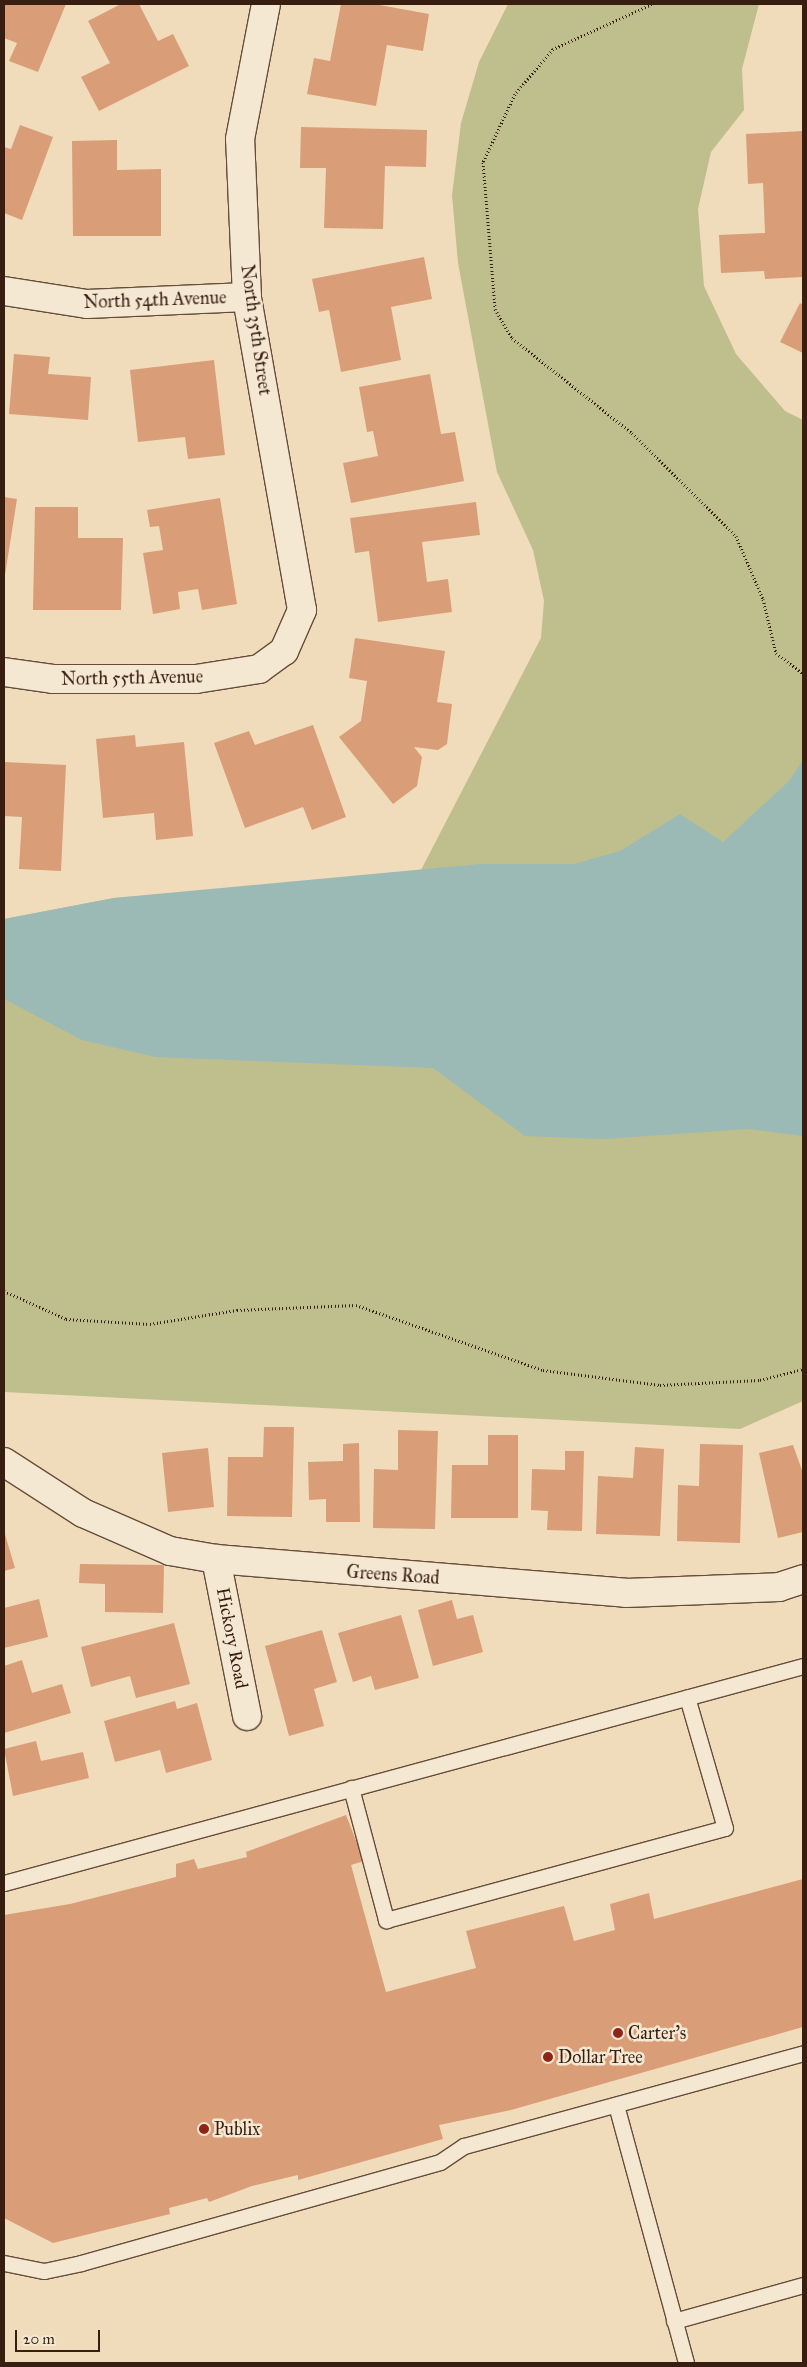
<!DOCTYPE html>
<html>
<head>
<meta charset="utf-8">
<style>
  body { margin:0 }
  #map { position:relative; width:807px; height:2367px; overflow:hidden; background:#f0dcba; font-family:"IM FELL Great Primer",serif }
  div>[style] { position:absolute }
  [style*='--x'] { left:calc(var(--x)*1px); top:calc(var(--y)*1px); width:calc(var(--w)*1px); rotate:calc(var(--a)*1deg) }
  .green>* { inset:0; background:#bebf8c }
  .water>* { inset:0; background:#9bbab6 }
  .building>* { inset:0; background:#d99d78 }
  .path>* { height:3px; margin-top:-1.5px; transform-origin:0; background:repeating-linear-gradient(90deg,#381d11 0 1px,transparent 0 3.5px) }
  .roads { filter:drop-shadow(1px 0 #664d3b) drop-shadow(-1px 0 #664d3b) drop-shadow(0 1px #664d3b) drop-shadow(0 -1px #664d3b) }
  .lane>* { height:15px; margin:-7.5px; padding:0 7.5px; transform-origin:7.5px; border-radius:7.5px; background:#f5e8d2 }
  .street>* { height:28px; margin:-14px; padding:0 14px; transform-origin:14px; border-radius:14px; background:#f5e8d2 }
  .dots>* { width:14px; height:14px; translate:-50% -50%; box-sizing:border-box; border:2px solid #f5e8d2; border-radius:50% }
  span { translate:-50% -50%; white-space:nowrap; text-align:center; line-height:1.15; -webkit-text-stroke:5px #f5e8d2; paint-order:stroke }
  .street-label { font-size:18px; color:#381d11 }
  .poi-label { font-size:18px; color:#381d11 }
  .left { translate:0 -50%; text-align:left }
  .frame { position:absolute; inset:0; border:5px solid #381d11; pointer-events:none }
  .scale { position:absolute; left:15px; top:2330px; width:85px; height:22px; box-sizing:border-box; border:2px solid #381d11; border-top:0; padding-left:6px; font-size:15px; line-height:18px; white-space:nowrap; color:#381d11; -webkit-text-stroke:4px #f5e8d2; paint-order:stroke }
</style>
</head>
<body>
<div id="map">
  <div class="green">
    <div style="clip-path:polygon(508px 4px,759px 4px,742px 69px,744px 110px,711px 152px,698px 209px,704px 286px,736px 354px,785px 411px,803px 420px,803px 1401px,740px 1429px,4px 1392px,4px 919px,114px 898px,420px 872px,541px 638px,544px 601px,533px 550px,497px 472px,458px 263px,452px 195px,461px 123px,479px 62px)"></div>
  </div>
  <div class="water">
    <div style="clip-path:polygon(803px 760px,803px 1136px,748px 1129px,604px 1139px,525px 1136px,433px 1068px,155px 1057px,82px 1040px,4px 999px,4px 919px,114px 898px,480px 864px,574px 864px,620px 851px,680px 814px,723px 842px,789px 781px)"></div>
  </div>
  <div class="building">
    <div style="clip-path:polygon(4px 4px,66px 4px,38px 72px,9px 61px,17px 43px,4px 38px)"></div>
    <div style="clip-path:polygon(121px 4px,139px 4px,158px 41px,173px 34px,189px 66px,99px 111px,81px 77px,110px 63px,88px 21px)"></div>
    <div style="clip-path:polygon(341px 4px,374px 4px,429px 14px,423px 51px,387px 45px,376px 106px,307px 94px,314px 58px,330px 61px)"></div>
    <div style="clip-path:polygon(20px 125px,53px 137px,22px 220px,4px 213px,4px 147px,11px 149px)"></div>
    <div style="clip-path:polygon(301px 127px,427px 130px,426px 167px,385px 166px,383px 229px,324px 228px,326px 168px,300px 168px)"></div>
    <div style="clip-path:polygon(803px 131px,803px 277px,765px 279px,764px 271px,721px 273px,719px 235px,765px 233px,763px 183px,748px 184px,746px 134px)"></div>
    <div style="clip-path:polygon(117px 140px,117px 170px,161px 169px,161px 236px,73px 236px,72px 141px)"></div>
    <div style="clip-path:polygon(424px 257px,432px 299px,391px 307px,401px 360px,341px 372px,329px 310px,319px 312px,312px 279px)"></div>
    <div style="clip-path:polygon(800px 303px,803px 305px,803px 353px,780px 342px)"></div>
    <div style="clip-path:polygon(14px 354px,50px 357px,48px 374px,91px 377px,88px 420px,9px 414px)"></div>
    <div style="clip-path:polygon(214px 360px,225px 455px,188px 459px,185px 437px,138px 442px,130px 370px)"></div>
    <div style="clip-path:polygon(430px 374px,441px 434px,455px 432px,464px 481px,351px 503px,343px 463px,378px 456px,373px 431px,367px 432px,359px 387px)"></div>
    <div style="clip-path:polygon(4px 497px,17px 499px,5px 575px,4px 575px)"></div>
    <div style="clip-path:polygon(220px 498px,237px 604px,202px 610px,198px 589px,178px 592px,180px 609px,153px 614px,143px 553px,163px 550px,159px 526px,150px 527px,147px 510px)"></div>
    <div style="clip-path:polygon(476px 502px,480px 535px,422px 542px,427px 582px,448px 579px,452px 612px,378px 622px,369px 551px,355px 553px,350px 518px)"></div>
    <div style="clip-path:polygon(35px 507px,78px 507px,78px 538px,123px 538px,121px 610px,33px 610px)"></div>
    <div style="clip-path:polygon(355px 638px,445px 651px,437px 702px,452px 704px,447px 744px,438px 750px,414px 747px,422px 757px,417px 786px,393px 804px,339px 737px,361px 721px,367px 681px,349px 678px)"></div>
    <div style="clip-path:polygon(313px 725px,346px 817px,312px 830px,303px 807px,245px 828px,214px 743px,249px 731px,255px 745px)"></div>
    <div style="clip-path:polygon(135px 735px,136px 747px,184px 742px,193px 836px,156px 840px,154px 813px,103px 818px,96px 739px)"></div>
    <div style="clip-path:polygon(4px 762px,66px 765px,61px 871px,19px 869px,22px 817px,4px 816px)"></div>
    <div style="clip-path:polygon(264px 1427px,294px 1427px,292px 1517px,227px 1516px,228px 1457px,263px 1457px)"></div>
    <div style="clip-path:polygon(398px 1430px,438px 1431px,435px 1529px,373px 1528px,374px 1469px,398px 1470px)"></div>
    <div style="clip-path:polygon(488px 1435px,518px 1435px,518px 1518px,451px 1518px,452px 1465px,488px 1465px)"></div>
    <div style="clip-path:polygon(359px 1443px,360px 1522px,326px 1522px,326px 1499px,309px 1500px,308px 1462px,343px 1461px,343px 1444px)"></div>
    <div style="clip-path:polygon(700px 1444px,743px 1445px,740px 1543px,677px 1541px,678px 1485px,699px 1486px)"></div>
    <div style="clip-path:polygon(793px 1445px,803px 1473px,803px 1532px,778px 1538px,759px 1453px)"></div>
    <div style="clip-path:polygon(635px 1447px,664px 1449px,660px 1536px,596px 1534px,598px 1476px,633px 1478px)"></div>
    <div style="clip-path:polygon(208px 1448px,214px 1507px,168px 1512px,162px 1453px)"></div>
    <div style="clip-path:polygon(565px 1451px,584px 1451px,582px 1531px,547px 1530px,548px 1511px,531px 1510px,532px 1469px,565px 1470px)"></div>
    <div style="clip-path:polygon(4px 1531px,15px 1568px,4px 1571px)"></div>
    <div style="clip-path:polygon(80px 1564px,164px 1565px,163px 1613px,105px 1612px,105px 1584px,79px 1583px)"></div>
    <div style="clip-path:polygon(39px 1599px,48px 1637px,4px 1648px,4px 1608px)"></div>
    <div style="clip-path:polygon(452px 1600px,457px 1619px,473px 1615px,483px 1652px,433px 1666px,418px 1610px)"></div>
    <div style="clip-path:polygon(401px 1615px,419px 1678px,375px 1690px,371px 1676px,353px 1682px,338px 1633px)"></div>
    <div style="clip-path:polygon(174px 1623px,190px 1684px,136px 1698px,130px 1676px,91px 1687px,81px 1647px)"></div>
    <div style="clip-path:polygon(322px 1630px,337px 1682px,314px 1689px,324px 1726px,289px 1736px,265px 1646px)"></div>
    <div style="clip-path:polygon(22px 1660px,32px 1693px,62px 1684px,71px 1713px,4px 1733px,4px 1666px)"></div>
    <div style="clip-path:polygon(175px 1701px,177px 1709px,197px 1703px,212px 1760px,166px 1773px,160px 1750px,115px 1762px,104px 1721px)"></div>
    <div style="clip-path:polygon(36px 1741px,41px 1761px,83px 1752px,89px 1778px,13px 1796px,4px 1749px)"></div>
    <div style="clip-path:polygon(346px 1815px,364px 1861px,351px 1865px,386px 1992px,476px 1968px,466px 1931px,564px 1906px,574px 1941px,615px 1930px,610px 1904px,649px 1893px,654px 1919px,803px 1879px,803px 2027px,511px 2110px,439px 2125px,443px 2139px,298px 2180px,298px 2175px,252px 2186px,209px 2202px,207px 2198px,169px 2208px,170px 2214px,53px 2243px,4px 2218px,4px 1915px,70px 1904px,176px 1877px,176px 1864px,194px 1859px,198px 1869px,247px 1857px,246px 1852px)"></div>
  </div>
  <div class="path">
    <div style="--x:652;--y:4;--w:109;--a:155.6"></div>
    <div style="--x:553;--y:49;--w:59;--a:130.2"></div>
    <div style="--x:515;--y:94;--w:75;--a:115.2"></div>
    <div style="--x:483;--y:162;--w:147;--a:85.3"></div>
    <div style="--x:495;--y:309;--w:34;--a:60"></div>
    <div style="--x:512;--y:338;--w:153;--a:38.4"></div>
    <div style="--x:632;--y:433;--w:146;--a:44.7"></div>
    <div style="--x:736;--y:536;--w:69;--a:66.8"></div>
    <div style="--x:763;--y:599;--w:56;--a:76.5"></div>
    <div style="--x:776;--y:653;--w:34;--a:37"></div>
    <div style="--x:4;--y:1291;--w:68;--a:24.3"></div>
    <div style="--x:66;--y:1319;--w:84;--a:3.4"></div>
    <div style="--x:150;--y:1324;--w:88;--a:-9.1"></div>
    <div style="--x:237;--y:1310;--w:119;--a:-2.4"></div>
    <div style="--x:356;--y:1305;--w:198;--a:19.2"></div>
    <div style="--x:543;--y:1370;--w:118;--a:7.3"></div>
    <div style="--x:660;--y:1385;--w:100;--a:-2.9"></div>
    <div style="--x:760;--y:1380;--w:44;--a:-14.3"></div>
  </div>
  <div class="roads">
    <div class="lane">
      <div style="--x:351;--y:1788;--w:137;--a:75.1"></div>
      <div style="--x:386;--y:1920;--w:351;--a:-15.2"></div>
      <div style="--x:725;--y:1828;--w:136;--a:-106.2"></div>
      <div style="--x:4;--y:1883;--w:828;--a:-15.19"></div>
      <div style="--x:616;--y:2105;--w:267;--a:74.8"></div>
      <div style="--x:4;--y:2263;--w:41;--a:11.3"></div>
      <div style="--x:44;--y:2271;--w:38;--a:-12"></div>
      <div style="--x:81;--y:2263;--w:373;--a:-15.7"></div>
      <div style="--x:440;--y:2162;--w:29;--a:-34"></div>
      <div style="--x:464;--y:2146;--w:352;--a:-15.3"></div>
      <div style="--x:674;--y:2321;--w:134;--a:-15.6"></div>
    </div>
    <div class="street">
      <div style="--x:4;--y:291;--w:84;--a:8.9"></div>
      <div style="--x:87;--y:304;--w:160;--a:-2.5"></div>
      <div style="--x:4;--y:672;--w:49;--a:8.1"></div>
      <div style="--x:53;--y:679;--w:143;--a:0"></div>
      <div style="--x:196;--y:679;--w:64;--a:-9"></div>
      <div style="--x:259;--y:669;--w:31;--a:-36"></div>
      <div style="--x:284;--y:651;--w:45;--a:-66.3"></div>
      <div style="--x:302;--y:610;--w:318;--a:-100"></div>
      <div style="--x:247;--y:297;--w:158;--a:-92.5"></div>
      <div style="--x:240;--y:139;--w:137;--a:-79.1"></div>
      <div style="--x:4;--y:1462;--w:94;--a:32.8"></div>
      <div style="--x:83;--y:1513;--w:95;--a:23.6"></div>
      <div style="--x:170;--y:1551;--w:47;--a:9.9"></div>
      <div style="--x:216;--y:1559;--w:411;--a:4.7"></div>
      <div style="--x:626;--y:1593;--w:153;--a:-2.2"></div>
      <div style="--x:779;--y:1587;--w:25;--a:-18"></div>
      <div style="--x:216;--y:1559;--w:160;--a:78.8"></div>
    </div>
  </div>
  <div class="dots">
    <div style="left:618px;top:2033px;background:#8f2418"></div>
    <div style="left:548px;top:2057px;background:#8f2418"></div>
    <div style="left:204px;top:2129px;background:#8f2418"></div>
  </div>
  <div class="street-label">
    <span style="left:155px;top:300px;rotate:-2deg">North 54th Avenue</span>
    <span style="left:256px;top:330px;rotate:82deg">North 35th Street</span>
    <span style="left:132px;top:678px;rotate:-1deg">North 55th Avenue</span>
    <span style="left:393px;top:1575px;rotate:4deg">Greens Road</span>
    <span style="left:232px;top:1638px;rotate:79deg">Hickory Road</span>
  </div>
  <div class="poi-label">
    <span class="left" style="left:628px;top:2033px">Carter's</span>
    <span class="left" style="left:558px;top:2057px">Dollar Tree</span>
    <span class="left" style="left:214px;top:2129px">Publix</span>
  </div>
  <div class="frame"></div>
  <div class="scale">20 m</div>
</div>
</body>
</html>
